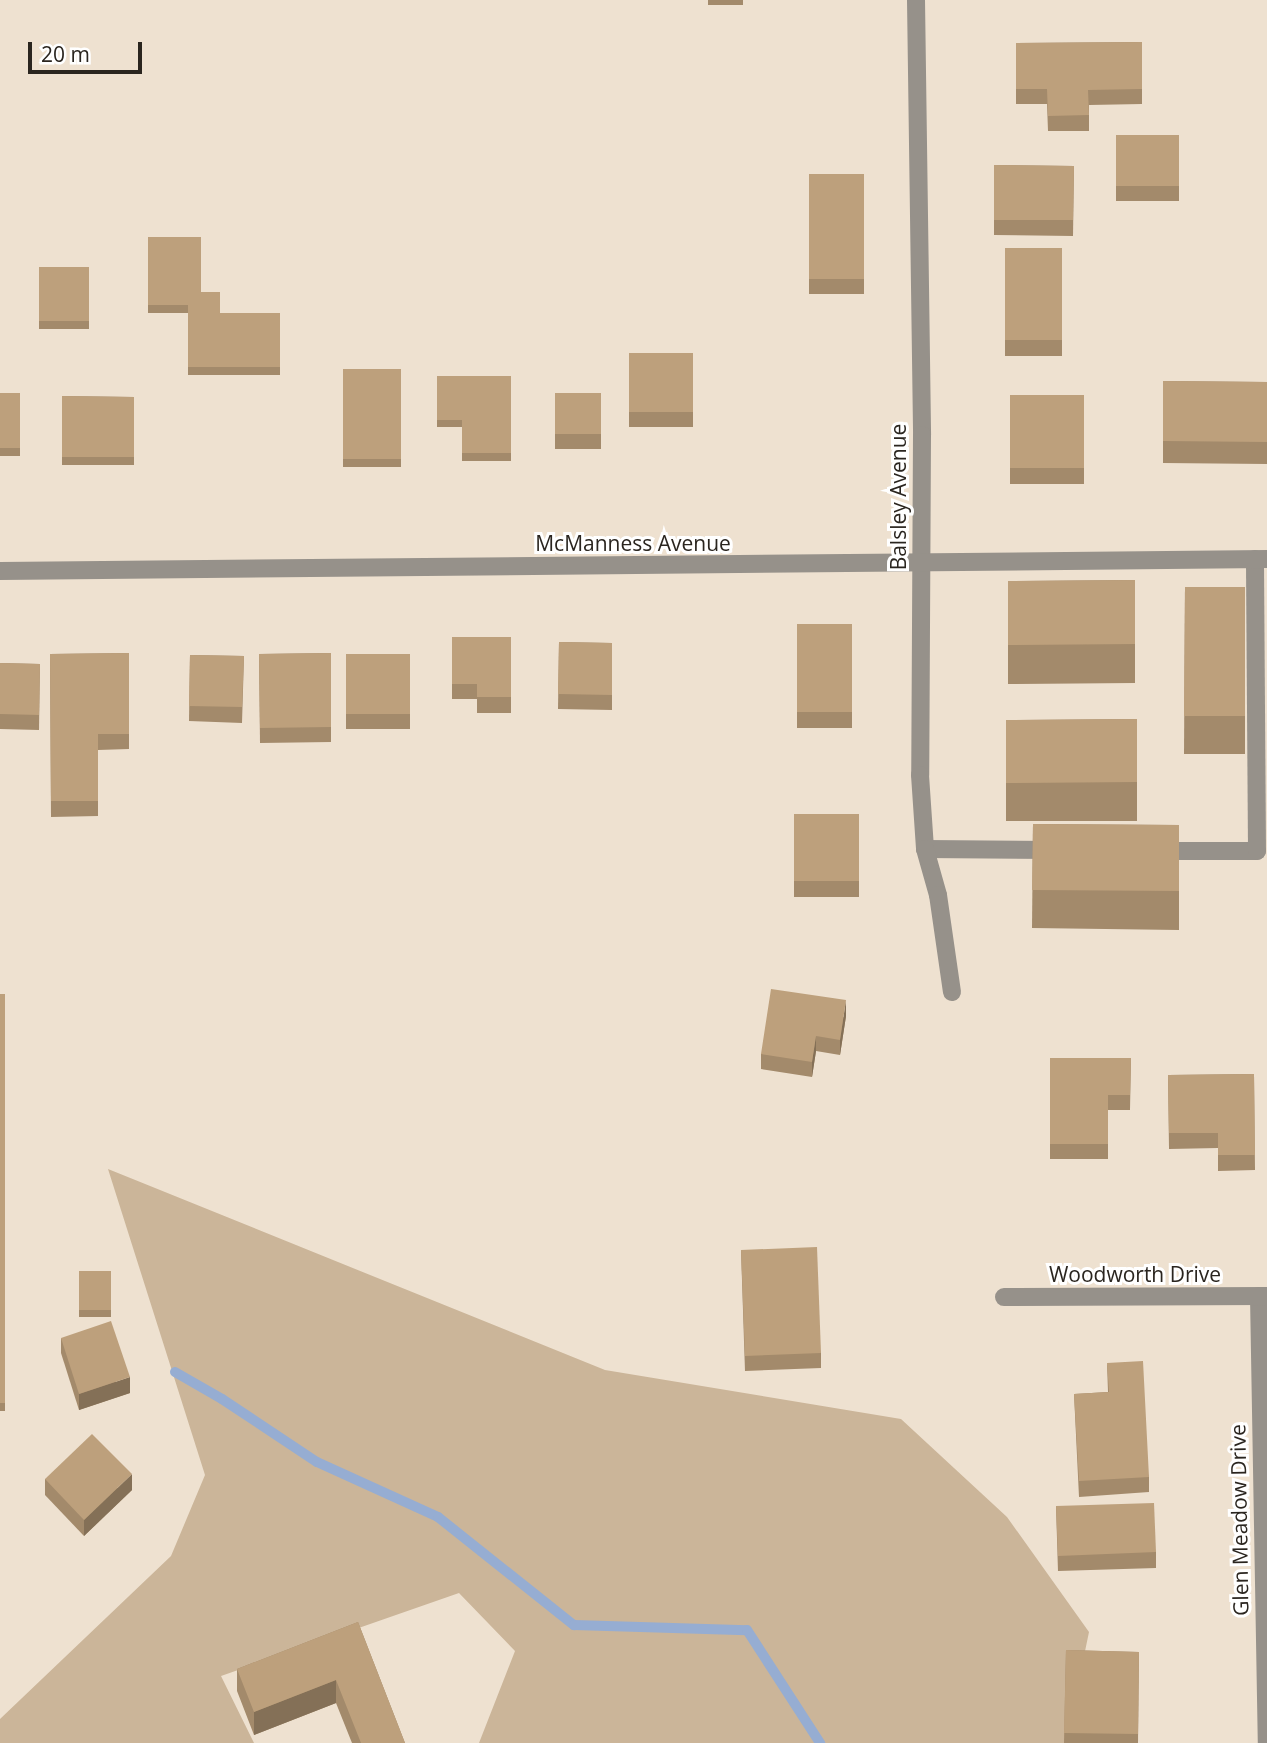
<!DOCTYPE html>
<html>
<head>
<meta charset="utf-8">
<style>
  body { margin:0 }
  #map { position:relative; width:1267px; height:1743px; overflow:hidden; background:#eee1d0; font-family:"Open Sans",sans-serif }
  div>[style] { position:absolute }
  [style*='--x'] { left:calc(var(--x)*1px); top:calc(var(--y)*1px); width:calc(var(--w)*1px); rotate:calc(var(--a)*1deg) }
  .green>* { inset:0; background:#cbb599 }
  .stream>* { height:10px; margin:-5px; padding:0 5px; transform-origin:5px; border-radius:5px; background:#96add2 }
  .lane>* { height:18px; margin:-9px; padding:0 9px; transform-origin:9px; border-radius:9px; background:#96918a }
  .street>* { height:18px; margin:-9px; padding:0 9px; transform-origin:9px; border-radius:9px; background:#96918a }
  .wall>* { inset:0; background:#a38a6b }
  .shaded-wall>* { inset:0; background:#847057 }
  .building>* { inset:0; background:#bda07c }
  span { translate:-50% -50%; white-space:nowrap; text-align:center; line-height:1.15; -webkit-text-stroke:6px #fff; paint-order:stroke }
  .street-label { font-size:21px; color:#2a251f }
  .scale { position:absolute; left:28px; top:42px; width:114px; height:32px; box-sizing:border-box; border:4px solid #2a251f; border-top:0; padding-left:9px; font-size:21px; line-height:24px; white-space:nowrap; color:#2a251f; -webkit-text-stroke:5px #fff; paint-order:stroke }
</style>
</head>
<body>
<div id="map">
  <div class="green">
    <div style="clip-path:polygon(108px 1169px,605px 1370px,901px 1419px,1007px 1517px,1089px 1632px,1066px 1743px,479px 1743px,515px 1651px,459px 1593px,221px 1676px,254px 1743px,0 1743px,0 1719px,171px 1556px,205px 1475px)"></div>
  </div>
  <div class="stream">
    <div style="--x:175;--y:1372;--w:54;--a:29.9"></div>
    <div style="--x:222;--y:1399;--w:114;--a:33.6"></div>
    <div style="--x:317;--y:1462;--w:133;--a:24.4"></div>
    <div style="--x:438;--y:1517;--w:174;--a:38.5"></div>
    <div style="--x:574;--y:1625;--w:173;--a:1.7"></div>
    <div style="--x:747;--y:1630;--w:135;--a:57.1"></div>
  </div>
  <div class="lane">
    <div style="--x:925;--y:849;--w:130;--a:0.4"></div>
    <div style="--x:1156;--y:851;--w:101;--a:0"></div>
    <div style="--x:1257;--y:851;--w:292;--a:-90.4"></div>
  </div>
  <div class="street">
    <div style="--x:916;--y:0;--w:435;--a:89.2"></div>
    <div style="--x:922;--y:435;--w:340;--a:90.3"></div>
    <div style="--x:920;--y:775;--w:74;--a:86.1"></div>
    <div style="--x:925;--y:849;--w:48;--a:74.2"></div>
    <div style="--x:938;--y:895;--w:98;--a:81.8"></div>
    <div style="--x:0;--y:571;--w:1267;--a:-0.54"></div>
    <div style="--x:1259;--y:1296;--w:447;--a:89"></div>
    <div style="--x:1004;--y:1297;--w:263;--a:-0.2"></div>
  </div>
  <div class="wall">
    <div style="clip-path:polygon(708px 0,743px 0,743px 5px,708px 5px)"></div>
    <div style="clip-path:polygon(1142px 42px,1142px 104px,1089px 105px,1089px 131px,1048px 131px,1047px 104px,1016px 104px,1016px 43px)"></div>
    <div style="clip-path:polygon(1116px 135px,1179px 135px,1179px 201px,1116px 201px)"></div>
    <div style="clip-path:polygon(994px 165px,1074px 166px,1073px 236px,994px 235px)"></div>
    <div style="clip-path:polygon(809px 174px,864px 174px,864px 294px,809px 294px)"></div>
    <div style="clip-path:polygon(148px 237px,220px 313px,280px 313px,280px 375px,188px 375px,188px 313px,148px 313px)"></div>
    <div style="clip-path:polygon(1005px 248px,1062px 248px,1062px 356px,1005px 356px)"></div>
    <div style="clip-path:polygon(39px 267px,89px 267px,89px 329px,39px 329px)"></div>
    <div style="clip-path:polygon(629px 353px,693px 353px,693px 427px,629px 427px)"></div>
    <div style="clip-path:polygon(343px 369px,401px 369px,401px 467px,343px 467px)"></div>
    <div style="clip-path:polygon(437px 376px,511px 376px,511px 461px,462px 461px,462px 427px,437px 427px)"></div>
    <div style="clip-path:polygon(1163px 381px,1267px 382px,1267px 464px,1163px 463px)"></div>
    <div style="clip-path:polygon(0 393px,20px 393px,20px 456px,0 456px)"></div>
    <div style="clip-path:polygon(555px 393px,601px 393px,601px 449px,555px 449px)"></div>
    <div style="clip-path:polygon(1010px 395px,1084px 395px,1084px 484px,1010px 484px)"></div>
    <div style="clip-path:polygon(62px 396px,134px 397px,134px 465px,62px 465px)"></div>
    <div style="clip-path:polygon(1135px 580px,1135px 683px,1008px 684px,1008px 581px)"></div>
    <div style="clip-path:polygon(1185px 587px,1245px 587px,1245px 754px,1184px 754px)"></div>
    <div style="clip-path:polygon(797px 624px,852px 624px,852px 728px,797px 728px)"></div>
    <div style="clip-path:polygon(452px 637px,511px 637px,511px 713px,477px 713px,477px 699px,452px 699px)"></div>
    <div style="clip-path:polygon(559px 642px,612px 643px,612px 710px,558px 709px)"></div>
    <div style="clip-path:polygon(129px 653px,129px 749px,98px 750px,98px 816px,51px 817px,50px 654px)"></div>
    <div style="clip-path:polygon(331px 653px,331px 742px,260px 743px,259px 654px)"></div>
    <div style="clip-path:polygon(346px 654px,410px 654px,410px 729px,346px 729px)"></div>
    <div style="clip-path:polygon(190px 655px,244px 656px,242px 723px,189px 721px)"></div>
    <div style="clip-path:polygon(0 663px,40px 664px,39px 730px,0 729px)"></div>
    <div style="clip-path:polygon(1137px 719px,1137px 821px,1006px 821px,1006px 720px)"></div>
    <div style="clip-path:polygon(794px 814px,859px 814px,859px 897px,794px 897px)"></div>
    <div style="clip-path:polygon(1033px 824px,1179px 825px,1179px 930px,1032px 928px)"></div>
    <div style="clip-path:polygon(0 994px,5px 994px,5px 1411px,0 1411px)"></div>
    <div style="clip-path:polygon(846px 1016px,840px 1055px,816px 1051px,812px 1077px,761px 1069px,761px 1054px)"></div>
    <div style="clip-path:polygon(1050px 1058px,1131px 1058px,1130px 1110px,1108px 1110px,1108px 1159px,1050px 1159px)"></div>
    <div style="clip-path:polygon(1254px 1074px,1255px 1170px,1218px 1171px,1218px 1148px,1169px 1149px,1168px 1075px)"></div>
    <div style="clip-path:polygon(741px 1250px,821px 1353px,821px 1368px,745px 1371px)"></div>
    <div style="clip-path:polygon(79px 1271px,111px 1271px,111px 1317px,79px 1317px)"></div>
    <div style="clip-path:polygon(61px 1338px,130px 1393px,79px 1410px,61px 1353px)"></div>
    <div style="clip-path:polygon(1107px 1363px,1149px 1477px,1149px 1492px,1079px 1497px,1074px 1394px,1108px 1392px)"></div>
    <div style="clip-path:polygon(45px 1479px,132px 1490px,84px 1536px,45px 1495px)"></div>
    <div style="clip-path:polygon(1056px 1506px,1156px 1552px,1156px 1568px,1058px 1571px)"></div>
    <div style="clip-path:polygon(358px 1622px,405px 1743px,352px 1743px,336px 1703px,254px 1735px,237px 1691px,237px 1669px)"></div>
    <div style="clip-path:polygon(1066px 1650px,1139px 1652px,1138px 1743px,1064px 1743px)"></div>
  </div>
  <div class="shaded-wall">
    <div style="clip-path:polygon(846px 1000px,846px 1016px,840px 1055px,840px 1040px)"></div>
    <div style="clip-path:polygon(816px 1036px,816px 1051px,812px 1077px,812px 1062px)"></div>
    <div style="clip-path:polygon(130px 1377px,130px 1393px,79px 1410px,79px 1394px)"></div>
    <div style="clip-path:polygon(132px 1474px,132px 1490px,84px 1536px,84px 1520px)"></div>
    <div style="clip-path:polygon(336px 1680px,336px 1703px,254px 1735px,254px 1712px)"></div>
  </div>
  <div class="building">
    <div style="clip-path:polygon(1142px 42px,1142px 89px,1088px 90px,1089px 115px,1048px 116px,1047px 89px,1016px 89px,1016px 43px)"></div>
    <div style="clip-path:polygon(1116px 135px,1179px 135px,1179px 186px,1116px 186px)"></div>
    <div style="clip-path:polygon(994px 165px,1074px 166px,1073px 220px,994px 220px)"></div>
    <div style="clip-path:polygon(809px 174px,864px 174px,864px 279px,809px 279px)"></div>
    <div style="clip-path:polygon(148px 237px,201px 237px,201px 292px,220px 292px,220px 313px,280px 313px,280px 367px,188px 367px,188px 305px,148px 305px)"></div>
    <div style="clip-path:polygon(1005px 248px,1062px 248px,1062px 340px,1005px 340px)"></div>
    <div style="clip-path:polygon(39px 267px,89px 267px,89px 321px,39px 321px)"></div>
    <div style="clip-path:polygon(629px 353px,693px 353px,693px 412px,629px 412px)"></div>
    <div style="clip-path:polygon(343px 369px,401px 369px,401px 459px,343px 459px)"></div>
    <div style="clip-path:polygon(437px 376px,511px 376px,511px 453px,462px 453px,462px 420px,437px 420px)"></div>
    <div style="clip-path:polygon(1163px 381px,1267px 382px,1267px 442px,1163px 441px)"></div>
    <div style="clip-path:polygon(0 393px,20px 393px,20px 448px,0 448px)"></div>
    <div style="clip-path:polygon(555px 393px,601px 393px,601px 434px,555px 434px)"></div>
    <div style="clip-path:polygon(1010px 395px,1084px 395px,1084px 468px,1010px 468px)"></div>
    <div style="clip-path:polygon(62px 396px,134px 397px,134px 457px,62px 457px)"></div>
    <div style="clip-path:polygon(1135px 580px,1135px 644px,1008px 645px,1008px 581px)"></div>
    <div style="clip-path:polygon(1185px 587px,1245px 587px,1245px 716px,1184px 716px)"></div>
    <div style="clip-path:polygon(797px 624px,852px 624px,852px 712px,797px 712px)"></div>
    <div style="clip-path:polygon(452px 637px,511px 637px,511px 697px,477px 697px,477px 684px,452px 684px)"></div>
    <div style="clip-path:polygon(559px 642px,612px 643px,612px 695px,558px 694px)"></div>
    <div style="clip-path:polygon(129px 653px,129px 734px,98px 734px,98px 801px,51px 801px,50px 654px)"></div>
    <div style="clip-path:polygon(331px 653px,331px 727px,260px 728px,259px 654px)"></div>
    <div style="clip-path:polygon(346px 654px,410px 654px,410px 714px,346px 714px)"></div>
    <div style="clip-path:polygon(190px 655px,244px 656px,242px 707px,189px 706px)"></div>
    <div style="clip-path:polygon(0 663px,40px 664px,39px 715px,0 714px)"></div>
    <div style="clip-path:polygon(1137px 719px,1137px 782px,1006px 783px,1006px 720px)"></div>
    <div style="clip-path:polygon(794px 814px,859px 814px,859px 881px,794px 881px)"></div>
    <div style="clip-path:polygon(1033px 824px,1179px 825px,1179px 891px,1032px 890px)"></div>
    <div style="clip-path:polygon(771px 989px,846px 1000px,840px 1040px,816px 1036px,812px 1062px,761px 1054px)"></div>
    <div style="clip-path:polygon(0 994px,5px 994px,5px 1403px,0 1403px)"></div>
    <div style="clip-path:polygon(1050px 1058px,1131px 1058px,1130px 1095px,1108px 1095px,1108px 1144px,1050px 1144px)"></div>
    <div style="clip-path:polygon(1254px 1074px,1255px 1155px,1218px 1155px,1218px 1133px,1169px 1133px,1168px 1075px)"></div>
    <div style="clip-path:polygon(817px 1247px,821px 1353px,745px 1356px,741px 1250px)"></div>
    <div style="clip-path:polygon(79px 1271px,111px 1271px,111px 1310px,79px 1310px)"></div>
    <div style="clip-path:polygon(111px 1321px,130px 1377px,79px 1394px,61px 1338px)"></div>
    <div style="clip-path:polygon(1143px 1361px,1149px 1477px,1079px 1481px,1074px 1394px,1109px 1392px,1107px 1363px)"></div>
    <div style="clip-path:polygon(92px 1434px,132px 1474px,84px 1520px,45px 1479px)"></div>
    <div style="clip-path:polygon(1154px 1503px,1156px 1552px,1058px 1556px,1056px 1506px)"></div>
    <div style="clip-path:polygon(358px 1622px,405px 1743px,361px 1743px,336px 1680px,254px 1712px,237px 1669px)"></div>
    <div style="clip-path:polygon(1066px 1650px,1139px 1652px,1138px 1734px,1064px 1733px)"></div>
  </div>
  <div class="street-label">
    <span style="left:898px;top:497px;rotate:-90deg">Balsley Avenue</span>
    <span style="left:633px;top:543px">McManness Avenue</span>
    <span style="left:1135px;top:1274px">Woodworth Drive</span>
    <span style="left:1239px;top:1520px;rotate:-91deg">Glen Meadow Drive</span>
  </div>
  <div class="scale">20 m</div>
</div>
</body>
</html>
